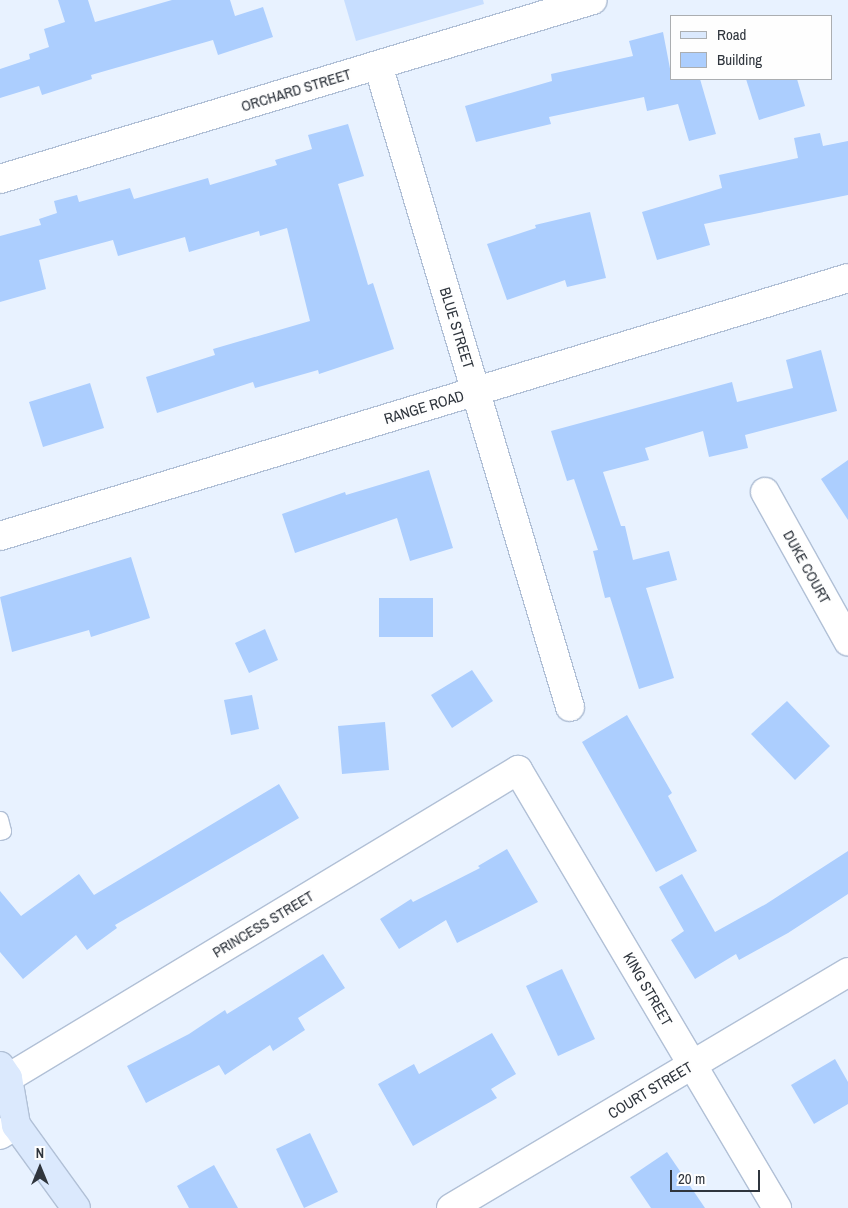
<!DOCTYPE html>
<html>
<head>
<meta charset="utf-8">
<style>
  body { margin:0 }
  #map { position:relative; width:848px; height:1208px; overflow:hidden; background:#e8f2ff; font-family:"Archivo Narrow",sans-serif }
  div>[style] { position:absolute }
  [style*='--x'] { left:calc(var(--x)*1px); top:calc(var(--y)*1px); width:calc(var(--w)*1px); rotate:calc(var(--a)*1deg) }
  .green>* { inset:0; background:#c7deff }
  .building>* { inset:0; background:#accefe }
  .roads { filter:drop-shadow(1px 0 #b1c0d6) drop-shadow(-1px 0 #b1c0d6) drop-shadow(0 1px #b1c0d6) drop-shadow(0 -1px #b1c0d6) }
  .service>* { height:15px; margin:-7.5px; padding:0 7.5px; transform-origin:7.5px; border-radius:7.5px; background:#fff }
  .minor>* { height:28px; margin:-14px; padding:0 14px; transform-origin:14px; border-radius:14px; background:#fff }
  .secondary>* { height:28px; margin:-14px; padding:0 14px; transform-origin:14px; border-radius:14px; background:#dbe9fd }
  span { translate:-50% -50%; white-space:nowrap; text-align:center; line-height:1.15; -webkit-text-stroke:4.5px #fefefe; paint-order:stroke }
  .street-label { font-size:15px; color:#2f353d }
  .legend { position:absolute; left:670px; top:15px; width:162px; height:65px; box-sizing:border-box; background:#fefefe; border:1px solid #abaeb1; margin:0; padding:6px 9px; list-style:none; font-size:15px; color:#2f353d }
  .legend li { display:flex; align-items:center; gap:10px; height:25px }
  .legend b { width:25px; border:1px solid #abaeb1 }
  .north { position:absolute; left:15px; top:1143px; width:50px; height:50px; -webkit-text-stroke:4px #fefefe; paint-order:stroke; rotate:0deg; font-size:14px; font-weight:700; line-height:20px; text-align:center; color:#2f353d }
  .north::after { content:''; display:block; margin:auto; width:18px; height:22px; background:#2f353d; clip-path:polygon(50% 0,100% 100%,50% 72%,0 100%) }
  .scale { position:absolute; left:670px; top:1170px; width:90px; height:22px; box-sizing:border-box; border:2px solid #2f353d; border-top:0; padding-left:6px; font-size:15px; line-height:18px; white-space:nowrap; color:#2f353d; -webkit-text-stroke:4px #fefefe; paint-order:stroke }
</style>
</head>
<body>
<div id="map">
  <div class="green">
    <div style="clip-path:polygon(344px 0,483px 0,484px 4px,356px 41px)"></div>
  </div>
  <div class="building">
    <div style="clip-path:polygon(58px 0,88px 0,95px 22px,172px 0,230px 0,235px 16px,263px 7px,273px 37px,218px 55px,213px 40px,91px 75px,92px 79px,42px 95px,39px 86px,0 98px,0 69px,30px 59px,29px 54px,49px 47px,44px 29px,65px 22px)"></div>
    <div style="clip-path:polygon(663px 32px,672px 79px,700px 79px,716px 134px,689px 141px,678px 104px,647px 111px,644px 97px,549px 117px,551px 124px,476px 142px,465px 106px,552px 81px,551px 74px,633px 56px,629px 41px)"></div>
    <div style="clip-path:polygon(746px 79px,797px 79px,805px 106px,759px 120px)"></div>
    <div style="clip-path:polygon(348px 124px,364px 176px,338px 184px,368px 285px,373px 283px,394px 349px,319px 374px,318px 370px,255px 388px,253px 382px,157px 413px,146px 377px,215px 355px,213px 349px,310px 321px,287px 228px,260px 236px,259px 231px,189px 252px,185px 237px,118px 256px,113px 240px,39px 260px,46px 289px,0 302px,0 236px,41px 225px,39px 219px,57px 213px,54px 201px,77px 195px,79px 202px,130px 188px,134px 199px,208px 178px,210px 185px,277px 165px,275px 160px,312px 149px,308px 135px)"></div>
    <div style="clip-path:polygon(820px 133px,823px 146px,848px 141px,848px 195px,704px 224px,710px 245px,657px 260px,642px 212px,722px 188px,719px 175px,798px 158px,794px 138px)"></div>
    <div style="clip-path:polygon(590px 212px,606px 278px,567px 287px,565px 280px,507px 300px,487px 244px,536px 228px,535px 225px)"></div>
    <div style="clip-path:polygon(821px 350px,837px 411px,745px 435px,748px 448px,709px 457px,703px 431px,645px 448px,649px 460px,603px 472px,621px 526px,625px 526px,633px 560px,669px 551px,677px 580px,646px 588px,674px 678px,639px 689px,610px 597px,605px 598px,593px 551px,598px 550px,574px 479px,567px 481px,551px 431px,732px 382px,737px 402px,793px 388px,786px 360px)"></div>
    <div style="clip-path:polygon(90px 383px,104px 428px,43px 447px,29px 402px)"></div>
    <div style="clip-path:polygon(848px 460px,848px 520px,821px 479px)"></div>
    <div style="clip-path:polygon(429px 470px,453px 548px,410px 561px,397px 518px,295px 553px,282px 514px,345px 492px,346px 495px)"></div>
    <div style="clip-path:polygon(131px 557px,150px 618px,91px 637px,89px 630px,12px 652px,0 597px)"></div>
    <div style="clip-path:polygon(379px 598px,433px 598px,433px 637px,379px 637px)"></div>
    <div style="clip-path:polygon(265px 629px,278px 660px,249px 673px,235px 643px)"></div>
    <div style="clip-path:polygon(472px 670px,493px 701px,452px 728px,431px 695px)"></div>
    <div style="clip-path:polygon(252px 695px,259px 729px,231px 735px,224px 700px)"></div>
    <div style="clip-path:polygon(787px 701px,830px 746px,795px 780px,751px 734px)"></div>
    <div style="clip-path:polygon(627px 715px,672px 793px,668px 796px,697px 851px,656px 872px,582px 742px)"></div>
    <div style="clip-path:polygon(385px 722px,389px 770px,342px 774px,338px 726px)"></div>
    <div style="clip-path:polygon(279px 784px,299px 818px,115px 925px,117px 928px,87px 950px,76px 935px,23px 979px,0 952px,0 891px,21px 916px,79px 874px,94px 895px)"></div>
    <div style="clip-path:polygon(507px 849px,538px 902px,457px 943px,446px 920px,399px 949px,380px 919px,411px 899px,413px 902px,480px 868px,478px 866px)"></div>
    <div style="clip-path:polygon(848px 851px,848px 894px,788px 933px,739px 960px,736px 954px,695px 979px,671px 940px,684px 931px,659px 887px,682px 874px,715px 932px,766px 904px)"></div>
    <div style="clip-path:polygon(323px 954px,345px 988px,298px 1018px,305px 1030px,273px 1051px,270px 1045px,225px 1075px,219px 1065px,146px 1103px,127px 1066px,189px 1034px,225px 1010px,227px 1014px)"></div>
    <div style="clip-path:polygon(562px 969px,595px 1039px,558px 1056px,526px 986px)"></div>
    <div style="clip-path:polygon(492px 1033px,516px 1074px,491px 1089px,497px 1098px,413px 1146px,378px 1084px,414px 1064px,419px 1074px)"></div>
    <div style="clip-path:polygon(835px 1059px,848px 1082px,848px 1104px,814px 1124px,791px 1085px)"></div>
    <div style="clip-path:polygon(310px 1133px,338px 1192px,304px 1208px,276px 1149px)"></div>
    <div style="clip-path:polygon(667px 1152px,705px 1208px,651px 1208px,630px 1177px)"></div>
    <div style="clip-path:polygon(214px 1165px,238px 1208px,189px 1208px,177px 1186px)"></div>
  </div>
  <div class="roads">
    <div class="service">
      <div style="--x:0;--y:819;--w:12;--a:76"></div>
      <div style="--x:3;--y:831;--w:3;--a:162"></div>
    </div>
    <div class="minor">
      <div style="--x:378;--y:65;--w:670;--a:73.35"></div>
      <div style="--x:0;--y:179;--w:619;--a:-16.8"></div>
      <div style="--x:765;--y:492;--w:171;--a:60.9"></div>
      <div style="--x:0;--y:536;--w:886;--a:-16.92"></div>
      <div style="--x:8;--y:1078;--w:596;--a:-31.13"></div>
      <div style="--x:518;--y:770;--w:509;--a:59.4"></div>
      <div style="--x:0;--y:1135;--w:19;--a:-32"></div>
      <div style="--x:451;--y:1208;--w:462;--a:-30.7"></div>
    </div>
    <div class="secondary">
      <div style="--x:0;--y:1066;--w:14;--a:56"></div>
      <div style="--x:8;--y:1078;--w:48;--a:80.3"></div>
      <div style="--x:16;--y:1125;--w:102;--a:54.1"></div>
    </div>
  </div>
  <div class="street-label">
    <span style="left:296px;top:90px;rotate:-17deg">ORCHARD STREET</span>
    <span style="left:457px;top:328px;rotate:73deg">BLUE STREET</span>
    <span style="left:424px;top:407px;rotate:-17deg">RANGE ROAD</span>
    <span style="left:807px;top:567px;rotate:61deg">DUKE COURT</span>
    <span style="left:263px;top:924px;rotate:-31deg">PRINCESS STREET</span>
    <span style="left:648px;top:989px;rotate:60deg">KING STREET</span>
    <span style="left:650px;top:1090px;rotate:-31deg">COURT STREET</span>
  </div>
  <ul class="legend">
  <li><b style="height:6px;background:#dbe9fd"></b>Road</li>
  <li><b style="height:14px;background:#accefe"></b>Building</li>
  </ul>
  <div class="north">N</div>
  <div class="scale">20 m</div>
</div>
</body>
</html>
